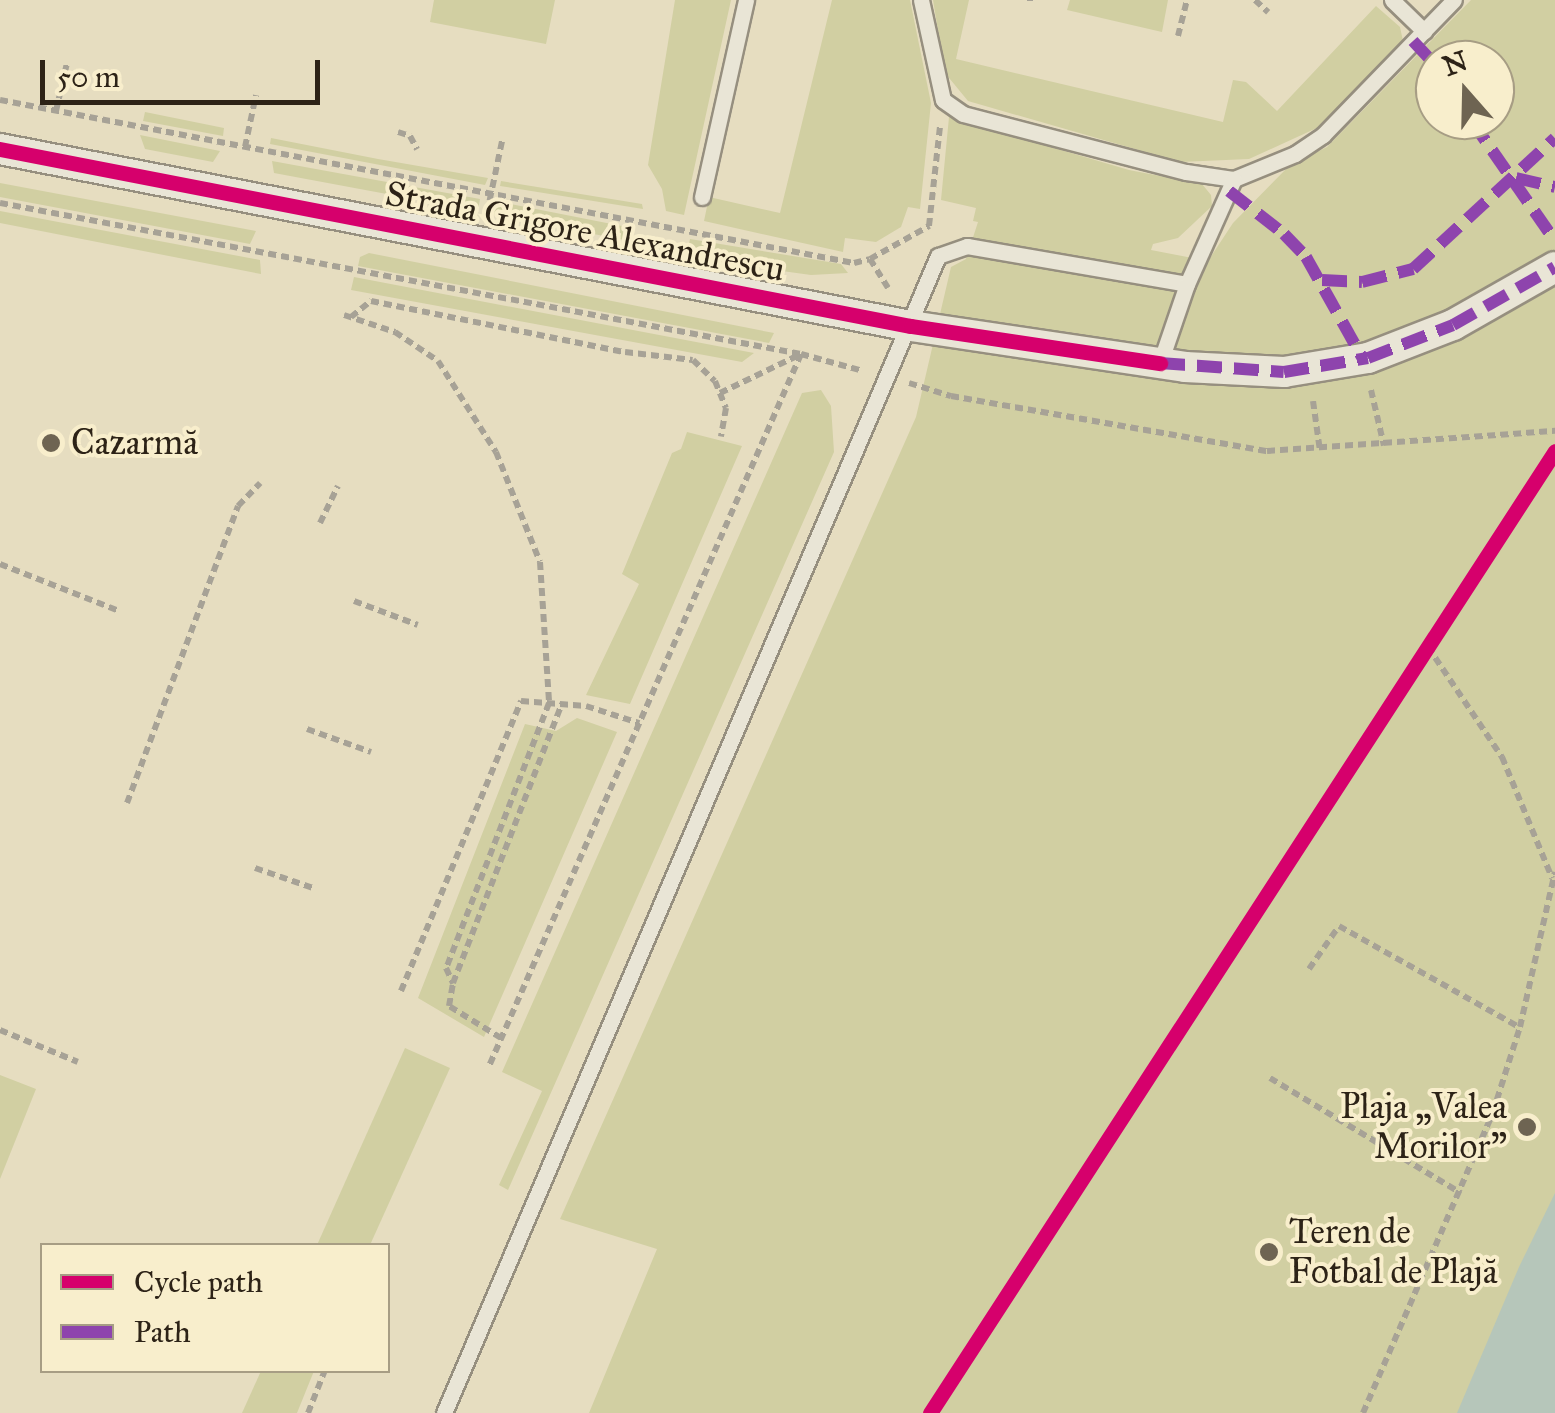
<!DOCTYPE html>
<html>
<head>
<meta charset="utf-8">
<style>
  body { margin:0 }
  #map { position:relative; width:1555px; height:1413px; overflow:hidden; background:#e6ddc0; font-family:"IM FELL Great Primer",serif }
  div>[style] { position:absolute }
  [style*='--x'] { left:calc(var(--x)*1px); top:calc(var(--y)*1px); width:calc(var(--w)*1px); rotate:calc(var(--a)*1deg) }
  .green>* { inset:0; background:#d1cfa2 }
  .water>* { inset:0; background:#b6c6ba }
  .path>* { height:6px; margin-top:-3px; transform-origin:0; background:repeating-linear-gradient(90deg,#a7a296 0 8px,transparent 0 13px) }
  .roads { filter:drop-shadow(2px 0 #968f7f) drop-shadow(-2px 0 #968f7f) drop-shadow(0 2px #968f7f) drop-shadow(0 -2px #968f7f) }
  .lane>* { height:15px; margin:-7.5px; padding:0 7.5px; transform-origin:7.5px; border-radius:7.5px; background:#e9e5d6 }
  .street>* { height:30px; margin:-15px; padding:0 15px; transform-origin:15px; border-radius:15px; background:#e9e5d6 }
  .quiet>* { height:12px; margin-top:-6px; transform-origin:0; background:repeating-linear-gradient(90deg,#8e44ad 0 25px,transparent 0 37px) }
  .cycleway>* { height:15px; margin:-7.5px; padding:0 7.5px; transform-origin:7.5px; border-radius:7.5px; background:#d6006c }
  .dots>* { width:28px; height:28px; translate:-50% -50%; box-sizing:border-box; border:5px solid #f8eecc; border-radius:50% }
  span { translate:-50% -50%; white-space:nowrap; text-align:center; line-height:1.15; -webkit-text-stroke:8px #f8eecc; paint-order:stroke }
  .street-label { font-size:35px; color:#2d2317 }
  .poi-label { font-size:35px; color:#2d2317 }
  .left { translate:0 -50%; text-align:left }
  .right { translate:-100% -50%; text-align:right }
  .legend { position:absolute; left:40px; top:1243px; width:350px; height:130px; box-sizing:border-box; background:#f8eecc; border:2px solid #a79d84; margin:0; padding:12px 18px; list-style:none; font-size:30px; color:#2d2317 }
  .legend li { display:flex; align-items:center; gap:20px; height:50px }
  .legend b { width:50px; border:2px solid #a79d84 }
  .north { position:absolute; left:1415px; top:40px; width:100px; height:100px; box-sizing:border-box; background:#f8eecc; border:2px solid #a79d84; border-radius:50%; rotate:340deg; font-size:28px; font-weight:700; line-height:40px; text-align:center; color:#2d2317 }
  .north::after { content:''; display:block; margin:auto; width:35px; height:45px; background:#6e6452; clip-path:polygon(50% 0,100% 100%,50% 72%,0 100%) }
  .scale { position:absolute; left:40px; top:60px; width:280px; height:45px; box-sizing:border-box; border:5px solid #2d2317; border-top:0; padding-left:12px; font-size:30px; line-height:35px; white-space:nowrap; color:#2d2317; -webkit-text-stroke:8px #f8eecc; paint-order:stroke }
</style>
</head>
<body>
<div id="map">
  <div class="green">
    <div style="clip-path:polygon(434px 0,555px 0,546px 44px,430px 22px)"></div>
    <div style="clip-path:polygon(675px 0,731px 0,684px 215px,666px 211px,662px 189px,648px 165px)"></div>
    <div style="clip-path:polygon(832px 0,910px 0,931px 103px,920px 209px,908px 207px,901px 227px,876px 242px,845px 238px,843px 252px,704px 221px,709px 197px,780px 213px)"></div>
    <div style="clip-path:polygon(933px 0,969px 0,956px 59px,1223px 122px,1233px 80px,1246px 82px,1277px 111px,1376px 6px,1400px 27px,1403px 41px,1319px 127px,1249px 159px,1180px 162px,968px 101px,945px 73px)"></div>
    <div style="clip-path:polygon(1070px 0,1168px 0,1162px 32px,1067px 10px)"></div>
    <div style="clip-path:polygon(evenodd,1471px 0,1555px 0,1555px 1413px,589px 1413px,657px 1249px,560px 1219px,916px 417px,951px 267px,966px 259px,978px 222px,973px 221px,976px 208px,941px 200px,949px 117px,1129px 170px,1202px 184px,1211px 195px,1212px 206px,1178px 238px,1153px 244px,1151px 250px,1208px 261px,1233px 223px,1289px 166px,1327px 147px,1471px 0,1435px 60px,1495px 60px,1495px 120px,1435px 120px,1435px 60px)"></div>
    <div style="clip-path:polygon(145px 112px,224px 128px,223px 136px,143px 121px)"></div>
    <div style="clip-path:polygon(140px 135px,220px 151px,213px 162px,145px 149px)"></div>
    <div style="clip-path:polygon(271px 138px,378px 159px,488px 178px,485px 185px,270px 144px)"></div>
    <div style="clip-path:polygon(272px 161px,480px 199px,478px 211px,274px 173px)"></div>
    <div style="clip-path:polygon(501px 181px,642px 204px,643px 209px,500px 186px)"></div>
    <div style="clip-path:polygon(0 183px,256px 231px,250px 244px,0 197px)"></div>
    <div style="clip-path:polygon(495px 201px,632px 228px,629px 241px,493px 214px)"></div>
    <div style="clip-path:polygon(0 211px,260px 260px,261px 274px,0 223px)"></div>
    <div style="clip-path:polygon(690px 239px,841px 264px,848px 273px,811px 275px,686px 258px)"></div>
    <div style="clip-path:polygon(369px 253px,774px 333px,769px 343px,358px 266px,360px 257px)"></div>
    <div style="clip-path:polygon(354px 277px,754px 353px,742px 362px,351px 290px)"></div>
    <div style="clip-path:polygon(821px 390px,831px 406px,834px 452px,508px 1190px,499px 1185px,542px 1091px,502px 1072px,802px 393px)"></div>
    <div style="clip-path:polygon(687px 432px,742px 446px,630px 704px,586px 695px,639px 584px,622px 574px,672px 453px,681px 449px)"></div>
    <div style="clip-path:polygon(577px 718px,617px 732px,484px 1037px,418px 998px,525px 724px,556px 731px)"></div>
    <div style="clip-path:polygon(405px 1048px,450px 1068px,370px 1245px,317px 1245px)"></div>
    <div style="clip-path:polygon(0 1075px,36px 1089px,0 1179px)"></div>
    <div style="clip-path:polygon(261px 1371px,314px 1371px,297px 1413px,242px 1413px)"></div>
  </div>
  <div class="water">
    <div style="clip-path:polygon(1555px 1193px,1555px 1413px,1457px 1413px,1519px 1267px)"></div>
  </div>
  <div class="path">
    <div style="--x:1255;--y:0;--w:18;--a:43"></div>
    <div style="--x:1030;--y:1;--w:1;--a:-90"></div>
    <div style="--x:1178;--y:36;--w:37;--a:-76"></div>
    <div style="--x:0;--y:100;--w:869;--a:10.81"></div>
    <div style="--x:854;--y:263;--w:16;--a:-14"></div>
    <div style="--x:870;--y:259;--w:68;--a:-29.2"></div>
    <div style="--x:929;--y:226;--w:100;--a:-83.7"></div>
    <div style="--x:56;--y:111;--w:49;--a:-77.1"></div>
    <div style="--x:398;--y:132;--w:13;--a:18"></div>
    <div style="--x:410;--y:136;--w:15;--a:62"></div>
    <div style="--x:245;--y:147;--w:53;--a:-78.1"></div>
    <div style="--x:0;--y:203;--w:815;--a:10.68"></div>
    <div style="--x:801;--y:354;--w:777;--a:113.66"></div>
    <div style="--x:487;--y:213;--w:74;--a:-78.2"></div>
    <div style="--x:870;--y:259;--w:34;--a:58"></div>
    <div style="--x:344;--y:315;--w:54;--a:18.4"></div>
    <div style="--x:395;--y:332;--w:52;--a:34"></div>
    <div style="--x:438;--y:361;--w:108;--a:57.5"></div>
    <div style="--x:496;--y:452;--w:118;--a:68.2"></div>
    <div style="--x:540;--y:562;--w:141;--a:86.3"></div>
    <div style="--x:549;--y:703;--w:284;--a:111.2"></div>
    <div style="--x:446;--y:968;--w:17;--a:65"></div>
    <div style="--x:351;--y:317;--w:26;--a:-39"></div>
    <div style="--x:371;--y:301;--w:259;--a:11.4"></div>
    <div style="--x:625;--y:352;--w:68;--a:6.7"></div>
    <div style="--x:693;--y:360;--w:30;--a:44"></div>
    <div style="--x:715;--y:381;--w:29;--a:68"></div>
    <div style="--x:726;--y:408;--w:29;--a:100"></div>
    <div style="--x:909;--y:383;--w:44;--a:17.2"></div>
    <div style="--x:951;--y:396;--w:321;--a:9.9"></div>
    <div style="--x:1267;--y:451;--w:289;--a:-4"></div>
    <div style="--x:1371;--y:390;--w:57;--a:76.9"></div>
    <div style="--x:720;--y:393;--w:90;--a:-25.7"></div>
    <div style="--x:801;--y:354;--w:64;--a:15.3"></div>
    <div style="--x:1313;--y:401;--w:50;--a:82"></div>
    <div style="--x:320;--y:523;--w:41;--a:-64.1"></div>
    <div style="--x:0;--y:564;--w:126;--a:21.5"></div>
    <div style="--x:354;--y:601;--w:68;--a:20.6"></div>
    <div style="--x:1428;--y:647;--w:133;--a:56.1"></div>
    <div style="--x:1502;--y:757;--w:131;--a:67.5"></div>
    <div style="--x:307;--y:729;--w:68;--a:19.8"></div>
    <div style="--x:127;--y:803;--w:317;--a:-69.5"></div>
    <div style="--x:238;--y:506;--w:32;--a:-46"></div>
    <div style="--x:255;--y:868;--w:61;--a:19"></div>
    <div style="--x:1309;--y:969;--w:52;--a:-55.1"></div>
    <div style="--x:1339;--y:926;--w:206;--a:29.3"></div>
    <div style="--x:401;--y:991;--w:314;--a:-67.5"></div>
    <div style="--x:521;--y:701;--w:65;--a:4.4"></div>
    <div style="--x:586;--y:706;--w:56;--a:17.8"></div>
    <div style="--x:0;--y:1030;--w:84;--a:22.3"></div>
    <div style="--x:501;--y:1038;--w:61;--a:-148.4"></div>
    <div style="--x:449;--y:1006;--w:23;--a:-80"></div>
    <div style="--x:453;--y:983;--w:300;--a:-68.7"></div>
    <div style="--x:1270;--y:1078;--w:223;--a:31.1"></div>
    <div style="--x:308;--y:1413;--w:46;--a:-68.4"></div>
    <div style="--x:1363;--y:1413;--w:328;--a:-66.6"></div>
    <div style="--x:1493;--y:1112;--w:89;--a:-72.4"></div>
    <div style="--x:1520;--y:1027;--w:159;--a:-77.3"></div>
  </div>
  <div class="roads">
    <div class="lane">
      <div style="--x:921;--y:0;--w:102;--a:77.6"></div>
      <div style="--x:943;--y:100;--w:24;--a:35"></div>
      <div style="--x:963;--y:114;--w:230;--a:14.6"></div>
      <div style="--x:1186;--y:172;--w:49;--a:8.3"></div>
      <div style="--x:1234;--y:179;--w:66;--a:-22.3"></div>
      <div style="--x:1295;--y:154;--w:34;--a:-34"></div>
      <div style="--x:1323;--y:135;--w:188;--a:-45.9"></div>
      <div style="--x:1392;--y:0;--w:45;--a:44.1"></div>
      <div style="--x:702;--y:197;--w:202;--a:-77.4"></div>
      <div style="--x:1187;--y:284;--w:115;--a:-65.9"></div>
      <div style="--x:444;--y:1413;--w:1258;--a:-66.88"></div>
      <div style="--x:938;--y:256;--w:31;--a:-19"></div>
      <div style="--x:967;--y:246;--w:223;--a:9.8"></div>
      <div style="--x:1187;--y:284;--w:83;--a:108.9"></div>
    </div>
    <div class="street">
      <div style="--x:0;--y:149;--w:928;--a:11"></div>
      <div style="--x:911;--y:326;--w:277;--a:8.5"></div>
      <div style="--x:1185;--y:367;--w:99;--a:2.9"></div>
      <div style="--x:1284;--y:372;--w:85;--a:-9.5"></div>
      <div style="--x:1368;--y:358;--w:91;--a:-21.2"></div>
      <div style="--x:1453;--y:325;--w:117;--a:-29.6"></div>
    </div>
  </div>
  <div class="quiet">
    <div style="--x:1413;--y:41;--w:33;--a:47"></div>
    <div style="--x:1471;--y:120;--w:147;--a:55.2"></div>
    <div style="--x:1516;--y:178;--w:40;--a:13"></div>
    <div style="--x:1229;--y:191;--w:70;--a:38"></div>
    <div style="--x:1284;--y:234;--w:32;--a:46"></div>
    <div style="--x:1306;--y:257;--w:117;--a:60.8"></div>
    <div style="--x:1322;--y:280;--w:40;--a:2.9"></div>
    <div style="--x:1362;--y:282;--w:53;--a:-14.3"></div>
    <div style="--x:1413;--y:269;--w:193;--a:-42.7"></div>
    <div style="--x:1160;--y:363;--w:124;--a:4.2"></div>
    <div style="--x:1284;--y:372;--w:85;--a:-9.5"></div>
    <div style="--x:1368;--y:358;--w:91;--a:-21.2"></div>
    <div style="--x:1453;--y:325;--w:117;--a:-29.6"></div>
  </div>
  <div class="cycleway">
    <div style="--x:0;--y:149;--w:928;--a:11"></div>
    <div style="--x:911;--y:326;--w:252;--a:8.5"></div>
    <div style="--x:930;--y:1413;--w:1147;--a:-56.99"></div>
  </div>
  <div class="dots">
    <div style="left:51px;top:443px;background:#6e6452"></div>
    <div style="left:1527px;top:1127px;background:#6e6452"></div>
    <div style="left:1269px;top:1252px;background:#6e6452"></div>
  </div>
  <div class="street-label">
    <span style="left:585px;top:232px;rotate:11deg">Strada Grigore Alexandrescu</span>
  </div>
  <div class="poi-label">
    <span class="left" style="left:71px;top:443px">Cazarmă</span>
    <span class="right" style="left:1507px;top:1127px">Plaja „Valea<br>Morilor”</span>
    <span class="left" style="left:1289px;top:1252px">Teren de<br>Fotbal de Plajă</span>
  </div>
  <ul class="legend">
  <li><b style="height:12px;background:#d6006c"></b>Cycle path</li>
  <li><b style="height:12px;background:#8e44ad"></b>Path</li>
  </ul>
  <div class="north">N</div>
  <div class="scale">50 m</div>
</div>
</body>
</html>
